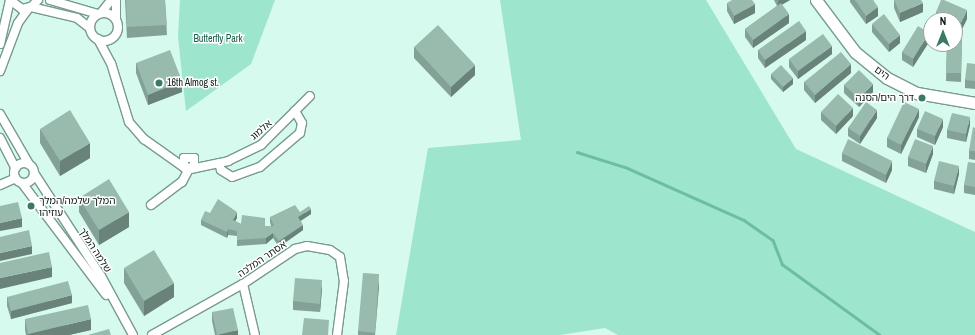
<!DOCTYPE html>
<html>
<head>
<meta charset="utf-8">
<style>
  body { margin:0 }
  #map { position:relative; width:975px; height:335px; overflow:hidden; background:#d6faed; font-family:"Archivo Narrow","Noto Sans Hebrew",sans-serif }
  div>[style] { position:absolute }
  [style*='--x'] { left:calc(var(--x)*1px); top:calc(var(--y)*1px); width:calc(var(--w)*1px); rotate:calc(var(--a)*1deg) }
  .green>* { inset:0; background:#9de5cd }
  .stream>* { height:2.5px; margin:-1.25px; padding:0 1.25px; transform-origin:1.25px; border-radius:1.25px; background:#6bbea4 }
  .roads { filter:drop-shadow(1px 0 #799a8f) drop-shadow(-1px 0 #799a8f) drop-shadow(0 1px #799a8f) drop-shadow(0 -1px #799a8f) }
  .minor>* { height:8px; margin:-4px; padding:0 4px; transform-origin:4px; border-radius:4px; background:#fff }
  .minor>.ring { margin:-4px; padding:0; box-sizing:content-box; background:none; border:8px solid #fff; border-radius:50% }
  .major>* { height:11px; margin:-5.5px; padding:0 5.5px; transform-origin:5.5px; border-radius:5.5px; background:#fff }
  .wall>* { inset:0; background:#83a196 }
  .shaded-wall>* { inset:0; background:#6a837a }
  .building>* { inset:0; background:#98bbae }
  .dots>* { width:11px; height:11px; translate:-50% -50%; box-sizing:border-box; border:2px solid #fff; border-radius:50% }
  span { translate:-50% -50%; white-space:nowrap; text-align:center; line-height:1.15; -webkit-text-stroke:3px #fff; paint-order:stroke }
  .park-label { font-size:10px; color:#165948 }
  .street-label { font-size:10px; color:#0a1712 }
  .poi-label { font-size:10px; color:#0a1712 }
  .left { translate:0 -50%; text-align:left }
  .right { translate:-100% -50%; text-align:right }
  .north { position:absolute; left:923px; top:12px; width:40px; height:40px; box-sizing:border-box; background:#fff; border:1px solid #9da2a0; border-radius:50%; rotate:0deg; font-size:11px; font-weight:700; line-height:16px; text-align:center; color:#0a1712 }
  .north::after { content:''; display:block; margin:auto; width:14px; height:18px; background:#3a7966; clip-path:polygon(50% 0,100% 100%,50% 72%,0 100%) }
</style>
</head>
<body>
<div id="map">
  <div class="green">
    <div style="clip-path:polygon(180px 0,275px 0,251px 64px,186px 111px,178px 37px)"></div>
    <div style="clip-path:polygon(500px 0,706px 0,796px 149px,975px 232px,975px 335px,618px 335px,605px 328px,560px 335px,396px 335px,428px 148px,521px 140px)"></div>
  </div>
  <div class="stream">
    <div style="--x:577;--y:152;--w:50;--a:17.4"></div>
    <div style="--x:625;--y:167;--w:130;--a:24"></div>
    <div style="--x:744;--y:220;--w:35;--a:35"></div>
    <div style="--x:773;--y:240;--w:26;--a:69"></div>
    <div style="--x:782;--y:264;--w:121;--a:35.9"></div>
  </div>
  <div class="roads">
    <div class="minor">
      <div style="--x:10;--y:0;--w:15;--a:37"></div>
      <div style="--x:22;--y:9;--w:9;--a:-13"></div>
      <div style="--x:31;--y:7;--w:10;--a:-45"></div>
      <div style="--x:50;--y:0;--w:50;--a:16.3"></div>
      <div style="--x:31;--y:7;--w:47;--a:13.4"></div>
      <div style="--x:77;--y:18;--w:16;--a:38"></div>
      <div style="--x:101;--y:13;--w:16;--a:-52"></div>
      <div class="ring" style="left:90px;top:13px;width:20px;height:20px"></div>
      <div style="--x:116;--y:19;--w:19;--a:-90"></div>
      <div style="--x:98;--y:39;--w:27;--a:62"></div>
      <div style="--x:111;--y:63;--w:62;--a:73"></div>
      <div style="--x:129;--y:122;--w:23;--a:49"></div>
      <div style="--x:144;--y:139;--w:50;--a:35.3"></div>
      <div style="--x:185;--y:168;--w:9;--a:-6"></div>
      <div style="--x:194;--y:167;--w:9;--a:-90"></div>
      <div style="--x:194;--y:158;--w:10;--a:180"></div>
      <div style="--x:184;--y:158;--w:9;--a:90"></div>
      <div style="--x:0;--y:44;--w:45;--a:-77.2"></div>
      <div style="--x:0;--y:71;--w:51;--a:-69.4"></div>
      <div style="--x:18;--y:23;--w:17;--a:-54"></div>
      <div style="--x:0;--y:114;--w:58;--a:59.9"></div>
      <div style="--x:0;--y:138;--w:34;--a:63"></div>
      <div style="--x:219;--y:163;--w:7;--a:74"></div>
      <div style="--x:221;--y:170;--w:13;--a:32"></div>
      <div style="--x:232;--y:177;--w:30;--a:-20"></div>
      <div style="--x:260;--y:167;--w:52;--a:-40.4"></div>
      <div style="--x:300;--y:133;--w:10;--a:-79"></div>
      <div style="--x:302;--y:123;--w:14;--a:-120"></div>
      <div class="ring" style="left:14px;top:163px;width:12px;height:12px"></div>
      <div style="--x:191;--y:169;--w:38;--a:-12"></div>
      <div style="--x:228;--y:161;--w:37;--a:-26"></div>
      <div style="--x:261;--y:145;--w:69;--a:-45"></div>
      <div style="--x:34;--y:173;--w:123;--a:57"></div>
      <div style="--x:101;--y:276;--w:67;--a:61.5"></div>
      <div style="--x:22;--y:183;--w:140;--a:53.1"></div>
      <div style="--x:0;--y:185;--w:17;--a:-24"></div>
      <div style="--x:151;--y:205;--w:39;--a:-37"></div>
      <div style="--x:182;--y:182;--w:15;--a:-62"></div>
      <div style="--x:243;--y:284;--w:52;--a:76.8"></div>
      <div style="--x:152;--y:335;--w:104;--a:-29.3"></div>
      <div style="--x:243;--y:284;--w:63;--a:-33.9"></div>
      <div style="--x:295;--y:249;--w:12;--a:-14"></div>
      <div style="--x:307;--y:246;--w:23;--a:10"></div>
      <div style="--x:330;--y:250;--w:12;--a:35"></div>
      <div style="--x:340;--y:257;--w:24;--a:81"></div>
      <div style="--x:344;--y:281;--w:54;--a:97.4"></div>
    </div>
    <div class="major">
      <div style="--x:816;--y:0;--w:65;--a:53.1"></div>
      <div style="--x:855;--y:52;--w:41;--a:39.1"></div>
      <div style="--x:887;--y:78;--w:34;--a:27"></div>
      <div style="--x:917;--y:93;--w:59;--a:9.8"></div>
    </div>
  </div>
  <div class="wall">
    <div style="clip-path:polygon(125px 0,165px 0,167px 35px,127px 38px)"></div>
    <div style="clip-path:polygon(774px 0,790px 0,781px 5px,789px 23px,753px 48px,745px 37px,745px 29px,777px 6px)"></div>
    <div style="clip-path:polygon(850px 0,873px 0,878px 16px,866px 24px,850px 2px)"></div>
    <div style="clip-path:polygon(894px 0,923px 12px,900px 22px,894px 8px)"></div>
    <div style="clip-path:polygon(727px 3px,755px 13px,734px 24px,727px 11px)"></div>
    <div style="clip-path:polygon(936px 12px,967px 19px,961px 31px,955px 29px,955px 20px,936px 20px)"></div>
    <div style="clip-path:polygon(872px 24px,900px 43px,889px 52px,872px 32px)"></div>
    <div style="clip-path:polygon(962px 39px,961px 82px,946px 81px,947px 44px)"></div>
    <div style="clip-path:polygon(806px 40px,765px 68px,758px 58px,758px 50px)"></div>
    <div style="clip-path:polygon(929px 42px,913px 67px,902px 60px,902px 52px)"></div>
    <div style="clip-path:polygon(414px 47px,475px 75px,451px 97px,414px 58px)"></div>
    <div style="clip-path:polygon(832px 54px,798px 79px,789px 67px,789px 59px)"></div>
    <div style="clip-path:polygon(136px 63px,182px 92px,148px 105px,136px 73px)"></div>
    <div style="clip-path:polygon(975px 64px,975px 89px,965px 88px,965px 80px)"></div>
    <div style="clip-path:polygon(851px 73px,815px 103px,804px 90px,804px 82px)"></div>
    <div style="clip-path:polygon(771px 74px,793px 84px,783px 92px,771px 79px)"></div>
    <div style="clip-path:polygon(844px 85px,873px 92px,859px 107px,844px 93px)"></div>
    <div style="clip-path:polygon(821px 112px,853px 116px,836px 134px,821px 120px)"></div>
    <div style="clip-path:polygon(919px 117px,901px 154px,887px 147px,887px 138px)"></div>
    <div style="clip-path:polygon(877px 118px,860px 144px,848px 136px,848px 128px)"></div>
    <div style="clip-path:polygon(970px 125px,966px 142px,947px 138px,947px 130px)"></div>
    <div style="clip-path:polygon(943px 127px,935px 145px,917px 137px,917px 129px)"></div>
    <div style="clip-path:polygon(975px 128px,975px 160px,969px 159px,969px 151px)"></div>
    <div style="clip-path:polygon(40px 129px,90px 158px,60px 176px,40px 143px)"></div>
    <div style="clip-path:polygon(842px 153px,892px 170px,886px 183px,842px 161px)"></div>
    <div style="clip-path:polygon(933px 154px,926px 173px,908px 166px,908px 157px)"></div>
    <div style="clip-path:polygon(975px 163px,975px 195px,964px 193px,964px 185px)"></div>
    <div style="clip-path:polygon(959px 174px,954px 194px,934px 189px,934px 181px)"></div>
    <div style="clip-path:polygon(79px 198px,129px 227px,99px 245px,79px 212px)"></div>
    <div style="clip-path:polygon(300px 212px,311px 214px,301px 221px,303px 230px,279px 247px,273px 238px,266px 244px,237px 246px,237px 236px,228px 235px,227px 238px,201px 225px,201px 220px,210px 213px,237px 218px,235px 221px,241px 224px,265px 226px,271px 226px,270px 222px,270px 217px)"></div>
    <div style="clip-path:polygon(124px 268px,174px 297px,144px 316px,124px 283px)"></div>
    <div style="clip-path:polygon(379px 285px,375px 335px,358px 335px,358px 331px)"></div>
    <div style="clip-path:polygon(322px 288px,320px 312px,293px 310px,293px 301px)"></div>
    <div style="clip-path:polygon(7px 297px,72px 303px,11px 319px,7px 306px)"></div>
    <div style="clip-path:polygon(212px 312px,238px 335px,215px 335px,212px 321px)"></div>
    <div style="clip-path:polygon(25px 319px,91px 330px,69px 335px,26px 335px,25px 330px)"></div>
  </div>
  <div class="shaded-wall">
    <div style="clip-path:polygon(780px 0,790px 0,778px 7px,778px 1px)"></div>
    <div style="clip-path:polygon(923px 3px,923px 12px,900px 22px,900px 13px)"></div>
    <div style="clip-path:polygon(755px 4px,755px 13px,734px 24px,734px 16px)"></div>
    <div style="clip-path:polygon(878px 7px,878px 16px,866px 24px,866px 16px)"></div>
    <div style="clip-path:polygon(967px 10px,967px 19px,961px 31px,961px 23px)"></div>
    <div style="clip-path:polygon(789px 14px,789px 23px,753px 48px,753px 40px)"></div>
    <div style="clip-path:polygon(806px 31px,806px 40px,765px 68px,765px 60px)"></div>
    <div style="clip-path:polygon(929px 33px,929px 42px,913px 67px,913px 59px)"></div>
    <div style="clip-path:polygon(900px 35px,900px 43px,889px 52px,889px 44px)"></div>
    <div style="clip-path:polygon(832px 46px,832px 54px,798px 79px,798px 71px)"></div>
    <div style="clip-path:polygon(851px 64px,851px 73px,815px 103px,815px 95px)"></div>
    <div style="clip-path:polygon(475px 65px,475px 75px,451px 97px,451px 87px)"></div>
    <div style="clip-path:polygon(793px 78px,793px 84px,783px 92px,783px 87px)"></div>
    <div style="clip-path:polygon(182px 81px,182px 92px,148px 105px,148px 95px)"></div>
    <div style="clip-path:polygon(873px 84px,873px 92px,859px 107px,859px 99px)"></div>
    <div style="clip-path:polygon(853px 108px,853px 116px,836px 134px,836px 126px)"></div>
    <div style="clip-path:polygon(919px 109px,919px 117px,901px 154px,901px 145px)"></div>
    <div style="clip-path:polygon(877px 110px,877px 118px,860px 144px,860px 136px)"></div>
    <div style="clip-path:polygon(970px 117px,970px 125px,966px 142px,966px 134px)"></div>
    <div style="clip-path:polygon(943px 119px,943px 127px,935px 145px,935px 136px)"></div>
    <div style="clip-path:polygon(90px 143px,90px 158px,60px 176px,60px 161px)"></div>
    <div style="clip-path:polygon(933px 146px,933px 154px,926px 173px,926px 164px)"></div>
    <div style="clip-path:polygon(892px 161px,892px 170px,886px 183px,886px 175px)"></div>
    <div style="clip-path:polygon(959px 166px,959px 174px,954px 194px,954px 186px)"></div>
    <div style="clip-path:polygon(311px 209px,311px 214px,298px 222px,298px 217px)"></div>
    <div style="clip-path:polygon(129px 212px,129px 227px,99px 245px,99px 230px)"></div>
    <div style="clip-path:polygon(237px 212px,237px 218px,233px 225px,233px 220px)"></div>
    <div style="clip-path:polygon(22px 218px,22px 227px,0 231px,0 223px)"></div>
    <div style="clip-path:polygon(303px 225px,303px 230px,279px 247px,279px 241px)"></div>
    <div style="clip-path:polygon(228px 229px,228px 235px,227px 238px,227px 232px)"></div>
    <div style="clip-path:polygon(273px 233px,273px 238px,266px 244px,266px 238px)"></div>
    <div style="clip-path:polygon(32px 246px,32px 254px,0 261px,0 253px)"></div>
    <div style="clip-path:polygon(52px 267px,52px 277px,0 289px,0 278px)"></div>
    <div style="clip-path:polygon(379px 274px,379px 285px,375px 335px)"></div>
    <div style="clip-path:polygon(322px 280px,322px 288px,320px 312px,320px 304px)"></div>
    <div style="clip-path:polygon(174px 283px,174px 297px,144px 316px,144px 301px)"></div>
    <div style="clip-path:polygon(72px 295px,72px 303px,11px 319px,11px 311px)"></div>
    <div style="clip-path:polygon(91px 319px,91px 330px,69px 335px,28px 335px,28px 334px)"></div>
    <div style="clip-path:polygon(238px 330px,238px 335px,217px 335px)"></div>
  </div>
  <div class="building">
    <div style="clip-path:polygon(126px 0,165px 0,167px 25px,127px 27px)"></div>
    <div style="clip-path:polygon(732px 0,752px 0,755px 4px,734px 16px,727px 3px)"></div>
    <div style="clip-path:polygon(855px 0,873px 0,878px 7px,866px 16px)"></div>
    <div style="clip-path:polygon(894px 0,921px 0,923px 3px,900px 13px)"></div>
    <div style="clip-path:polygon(941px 0,944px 0,967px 10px,961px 23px,936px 12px)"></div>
    <div style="clip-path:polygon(781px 3px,789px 14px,753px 40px,745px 29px)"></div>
    <div style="clip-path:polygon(884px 14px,900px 35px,889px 44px,872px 24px)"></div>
    <div style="clip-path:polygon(799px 21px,806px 31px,765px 60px,758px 50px)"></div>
    <div style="clip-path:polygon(438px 25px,475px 65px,451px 87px,414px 47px)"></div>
    <div style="clip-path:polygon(918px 26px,929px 33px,913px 59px,902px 52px)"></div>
    <div style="clip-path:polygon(823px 34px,832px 46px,798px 71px,789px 59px)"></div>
    <div style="clip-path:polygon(955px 39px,962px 39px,961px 73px,946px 73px,947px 44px,955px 44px)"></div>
    <div style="clip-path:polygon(170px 50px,182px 81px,148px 95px,136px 63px)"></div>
    <div style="clip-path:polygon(841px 52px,851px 64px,815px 95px,804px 82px)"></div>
    <div style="clip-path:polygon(967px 63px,975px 64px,975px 81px,965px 80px)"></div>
    <div style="clip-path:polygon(781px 65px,793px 78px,783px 87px,771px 74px)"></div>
    <div style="clip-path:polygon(859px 70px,873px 84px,859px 99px,844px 85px)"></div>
    <div style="clip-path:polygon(838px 94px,853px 108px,836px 126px,821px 112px)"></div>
    <div style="clip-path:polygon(866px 102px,877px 110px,860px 136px,848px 128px)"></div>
    <div style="clip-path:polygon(904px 102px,919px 109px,901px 145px,887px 138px)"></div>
    <div style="clip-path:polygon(70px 110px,90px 143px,60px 161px,40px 129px)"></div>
    <div style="clip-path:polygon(925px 111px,943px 119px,935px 136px,917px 129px)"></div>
    <div style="clip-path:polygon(952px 113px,970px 117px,966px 134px,947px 130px)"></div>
    <div style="clip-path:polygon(973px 127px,975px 128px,975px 151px,969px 151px)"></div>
    <div style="clip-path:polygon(848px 139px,892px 161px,886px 175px,842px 153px)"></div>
    <div style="clip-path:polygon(915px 139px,933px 146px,926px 164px,908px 157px)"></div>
    <div style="clip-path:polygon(939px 161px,959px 166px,954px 186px,934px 181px)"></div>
    <div style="clip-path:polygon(968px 162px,975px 163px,975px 187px,964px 185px)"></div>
    <div style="clip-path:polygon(109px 179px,129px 212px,99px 230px,79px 198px)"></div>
    <div style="clip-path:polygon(218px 199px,237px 212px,233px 220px,241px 224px,242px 215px,265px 218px,265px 226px,274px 226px,270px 217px,295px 205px,300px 212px,309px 206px,311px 209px,298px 217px,303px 225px,279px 241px,273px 233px,266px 238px,237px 240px,237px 231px,228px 229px,227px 232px,201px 220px,205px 211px,210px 213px)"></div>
    <div style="clip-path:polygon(18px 202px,22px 218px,0 223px,0 206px)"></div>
    <div style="clip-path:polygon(29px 230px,32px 246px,0 253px,0 237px)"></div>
    <div style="clip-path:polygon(154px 250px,174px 283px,144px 301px,124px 268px)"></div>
    <div style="clip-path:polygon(49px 252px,52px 267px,0 278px,0 263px)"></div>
    <div style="clip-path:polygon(363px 273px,379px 274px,375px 333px,358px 331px)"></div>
    <div style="clip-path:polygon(295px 278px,322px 280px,320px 304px,293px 301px)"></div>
    <div style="clip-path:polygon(68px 281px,72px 295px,11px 311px,7px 297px)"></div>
    <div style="clip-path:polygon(88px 305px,91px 319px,28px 334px,25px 319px)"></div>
    <div style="clip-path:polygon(233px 308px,238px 330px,217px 335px,212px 312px)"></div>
    <div style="clip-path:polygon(304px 318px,329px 320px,328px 335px,302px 335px)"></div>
    <div style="clip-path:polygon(109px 329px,111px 335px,88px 335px)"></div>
  </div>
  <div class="dots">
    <div style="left:159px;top:83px;background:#3a7966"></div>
    <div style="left:922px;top:98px;background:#3a7966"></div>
    <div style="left:31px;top:206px;background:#3a7966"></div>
  </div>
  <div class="park-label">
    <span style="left:218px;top:39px">Butterfly Park</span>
  </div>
  <div class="street-label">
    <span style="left:882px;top:73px;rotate:36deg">הים</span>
    <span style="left:261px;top:130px;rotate:-41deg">אלמוג</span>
    <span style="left:95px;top:250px;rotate:57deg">שלמה המלך</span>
    <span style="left:262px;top:259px;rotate:-34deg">אסתר המלכה</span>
  </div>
  <div class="poi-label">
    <span class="left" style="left:167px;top:83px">16th Almog st.</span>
    <span class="right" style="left:914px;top:98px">דרך הים/הסנה</span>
    <span class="left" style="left:39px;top:206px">המלך שלמה/המלך<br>עוזיהו</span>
  </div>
  <div class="north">N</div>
</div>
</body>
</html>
